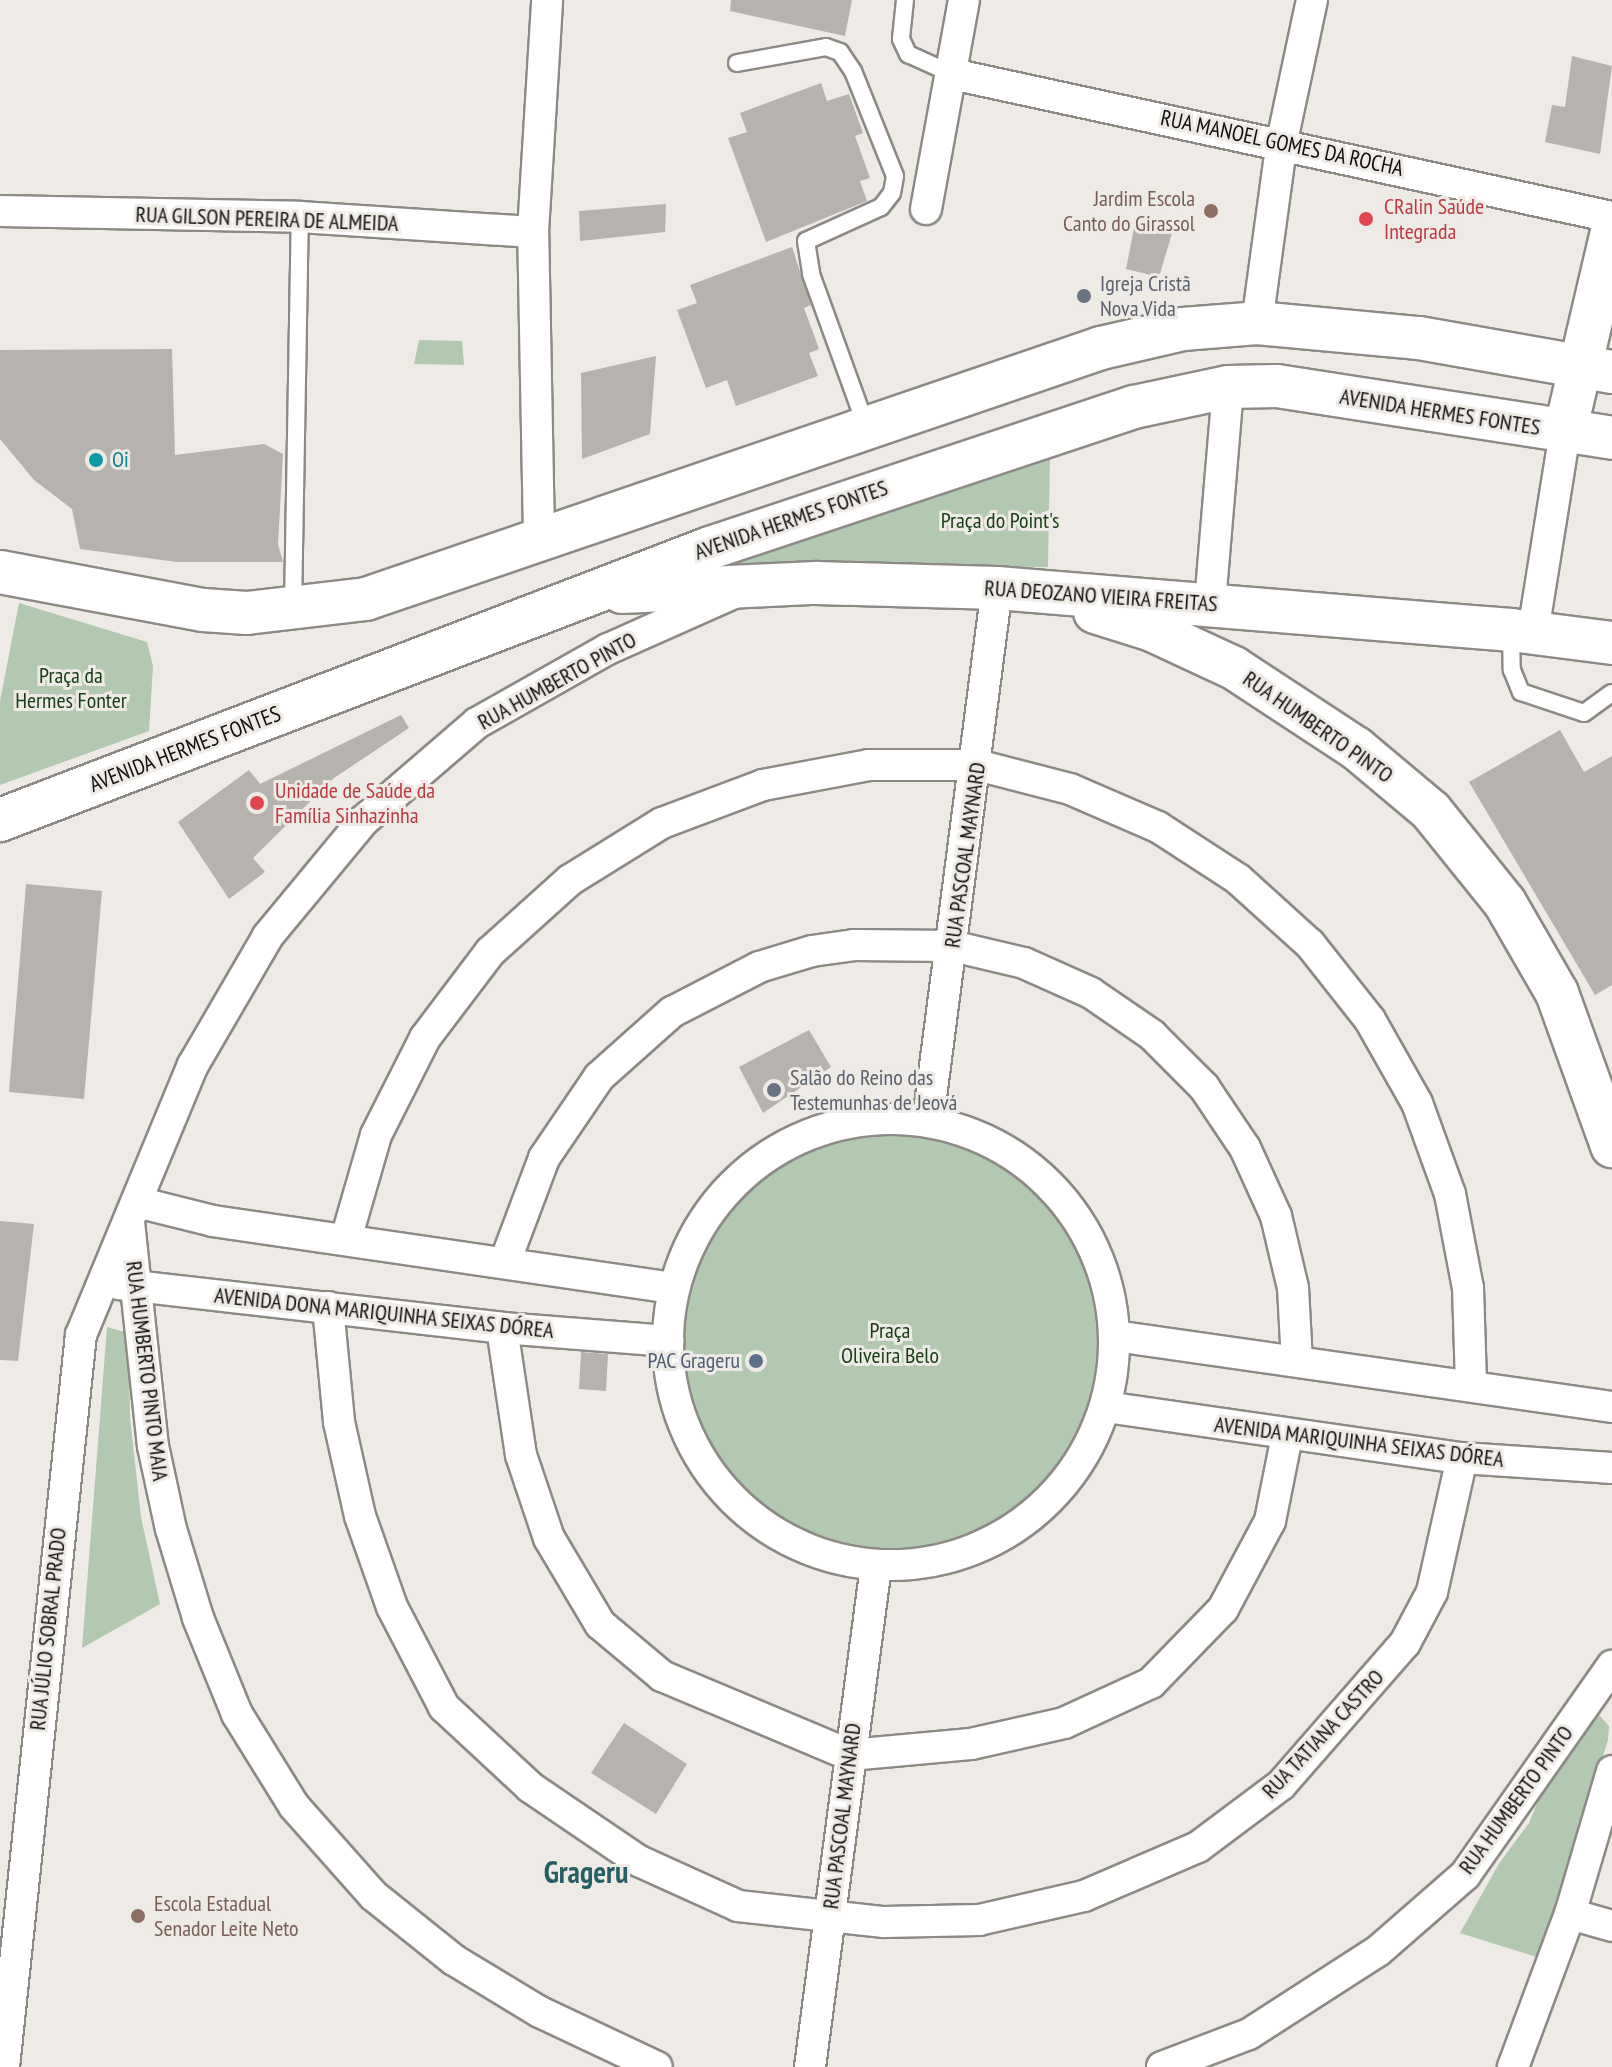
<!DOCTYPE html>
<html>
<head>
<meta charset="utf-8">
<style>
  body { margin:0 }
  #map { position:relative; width:1612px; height:2067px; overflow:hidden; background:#eeeae6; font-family:"PT Sans Narrow",sans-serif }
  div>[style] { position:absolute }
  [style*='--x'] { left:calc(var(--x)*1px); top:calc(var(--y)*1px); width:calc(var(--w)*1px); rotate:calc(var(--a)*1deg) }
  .green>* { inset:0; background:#b2c8b0 }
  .round { border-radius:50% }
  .building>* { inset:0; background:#b6b3ae }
  .roads { filter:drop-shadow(2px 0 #8d8a86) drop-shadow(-2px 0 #8d8a86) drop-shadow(0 2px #8d8a86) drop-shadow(0 -2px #8d8a86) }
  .lane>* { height:16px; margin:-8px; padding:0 8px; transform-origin:8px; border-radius:8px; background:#fff }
  .street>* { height:30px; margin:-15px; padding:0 15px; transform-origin:15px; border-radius:15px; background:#fff }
  .street>.ring { margin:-15px; padding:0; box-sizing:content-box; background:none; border:30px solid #fff; border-radius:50% }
  .secondary>* { height:42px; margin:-21px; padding:0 21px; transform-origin:21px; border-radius:21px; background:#fff }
  .dots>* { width:22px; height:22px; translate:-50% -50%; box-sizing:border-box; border:4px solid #eeeae6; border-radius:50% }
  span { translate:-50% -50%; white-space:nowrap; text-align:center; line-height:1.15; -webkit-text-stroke:6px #eeeae6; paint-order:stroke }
  .street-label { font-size:22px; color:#11100f }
  .education-label { font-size:22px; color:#785e54 }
  .right { translate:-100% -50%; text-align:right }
  .left { translate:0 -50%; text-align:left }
  .health-label { font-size:22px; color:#be3a42 }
  .worship-label { font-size:22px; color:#5b616d }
  .culture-label { font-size:22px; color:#0d838f }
  .park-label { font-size:22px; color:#153d13 }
  .service-label { font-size:22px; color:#4e5e75 }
  .district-label { font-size:30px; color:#266063; font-weight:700 }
</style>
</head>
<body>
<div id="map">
  <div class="green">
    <div style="clip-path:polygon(419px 340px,462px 341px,464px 365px,414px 364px)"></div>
    <div style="clip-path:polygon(1050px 454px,1048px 567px,728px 566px)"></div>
    <div style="clip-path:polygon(19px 603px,147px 642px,153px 666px,149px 731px,0 785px,0 701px)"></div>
    <div class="round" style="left:676px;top:1129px;width:430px;height:430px"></div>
    <div style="clip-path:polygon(107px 1327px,128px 1333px,130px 1418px,141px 1517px,160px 1604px,82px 1648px)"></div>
    <div style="clip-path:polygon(1599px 1715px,1609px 1726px,1608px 1740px,1540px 1958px,1460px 1933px,1500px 1862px,1529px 1823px,1564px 1737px)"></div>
  </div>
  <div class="building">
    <div style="clip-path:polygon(731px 0,852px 0,845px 36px,730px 11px)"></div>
    <div style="clip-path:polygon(1572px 56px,1612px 66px,1600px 154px,1545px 142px,1552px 105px,1565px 107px)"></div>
    <div style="clip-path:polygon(821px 83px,827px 101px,849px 94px,863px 133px,855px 136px,870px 178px,860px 181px,867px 201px,766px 242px,728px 138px,747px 132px,740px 113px)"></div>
    <div style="clip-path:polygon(666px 204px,665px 232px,580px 241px,579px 211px)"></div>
    <div style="clip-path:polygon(1136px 218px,1173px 230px,1159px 277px,1126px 269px)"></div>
    <div style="clip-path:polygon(792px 247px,811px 305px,804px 308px,819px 349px,809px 353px,818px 376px,736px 406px,727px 380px,706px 388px,677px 310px,697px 303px,690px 285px)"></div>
    <div style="clip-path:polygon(172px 349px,175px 455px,264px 444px,283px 454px,278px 544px,283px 562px,177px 562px,80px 549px,72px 509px,34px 480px,0 439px,0 350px)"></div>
    <div style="clip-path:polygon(656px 356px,650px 434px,582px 459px,581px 373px)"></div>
    <div style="clip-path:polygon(401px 715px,409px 728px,334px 778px,253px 858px,265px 872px,229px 899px,178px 822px,249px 770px,260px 784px)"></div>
    <div style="clip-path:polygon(1560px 730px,1584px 772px,1612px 756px,1612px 985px,1595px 995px,1469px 782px)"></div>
    <div style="clip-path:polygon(26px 884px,102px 891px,84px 1099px,9px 1092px)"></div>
    <div style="clip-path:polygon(809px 1030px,831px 1067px,763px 1113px,739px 1067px)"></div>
    <div style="clip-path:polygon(0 1221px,34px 1224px,18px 1361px,0 1360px)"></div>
    <div style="clip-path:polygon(581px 1352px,608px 1354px,606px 1391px,579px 1389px)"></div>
    <div style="clip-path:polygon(624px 1723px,687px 1764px,656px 1814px,591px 1773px)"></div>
  </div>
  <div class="roads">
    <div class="lane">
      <div style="--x:905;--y:0;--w:39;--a:96"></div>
      <div style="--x:901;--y:39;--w:17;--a:65"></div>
      <div style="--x:908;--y:54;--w:48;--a:24.4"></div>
      <div style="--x:737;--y:63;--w:90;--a:-10.2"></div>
      <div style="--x:826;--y:47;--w:15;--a:20"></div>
      <div style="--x:840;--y:52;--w:23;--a:56"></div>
      <div style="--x:853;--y:71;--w:113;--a:68.2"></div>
      <div style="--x:895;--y:176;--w:17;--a:100"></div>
      <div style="--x:892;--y:193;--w:18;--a:128"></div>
      <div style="--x:881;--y:207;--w:82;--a:155.6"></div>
      <div style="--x:806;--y:241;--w:33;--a:81"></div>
      <div style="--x:811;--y:274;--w:162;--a:70.1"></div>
      <div style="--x:293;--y:608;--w:391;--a:-89"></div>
      <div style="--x:1511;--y:631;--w:39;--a:89"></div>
      <div style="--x:1512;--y:670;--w:24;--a:68"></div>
      <div style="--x:1521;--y:692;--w:66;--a:18.4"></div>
      <div style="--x:1584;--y:713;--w:34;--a:-36"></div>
    </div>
    <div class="street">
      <div style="--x:952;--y:74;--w:675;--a:12.23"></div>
      <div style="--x:926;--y:209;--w:212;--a:-79.7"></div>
      <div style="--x:0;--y:211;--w:300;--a:1.1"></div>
      <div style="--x:300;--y:217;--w:233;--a:3.7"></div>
      <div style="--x:1257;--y:323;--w:184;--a:-82.2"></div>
      <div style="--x:1282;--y:141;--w:144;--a:-78"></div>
      <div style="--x:539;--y:536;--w:304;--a:-91.1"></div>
      <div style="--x:533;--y:232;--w:232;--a:-86.5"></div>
      <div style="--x:1210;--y:603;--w:217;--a:-85.2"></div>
      <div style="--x:1533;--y:632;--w:203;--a:-80.9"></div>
      <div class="ring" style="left:668px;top:1119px;width:416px;height:416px"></div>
      <div style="--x:928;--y:1120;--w:536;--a:-82.61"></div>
      <div style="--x:137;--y:1202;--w:78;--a:14"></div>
      <div style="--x:213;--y:1221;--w:466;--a:8.3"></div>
      <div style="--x:129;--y:1222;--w:225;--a:83.9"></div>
      <div style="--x:153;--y:1446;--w:85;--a:77.8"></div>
      <div style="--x:171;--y:1529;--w:93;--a:73.1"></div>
      <div style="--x:198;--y:1618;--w:104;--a:67.9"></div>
      <div style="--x:237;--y:1714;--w:108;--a:58.2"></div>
      <div style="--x:294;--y:1806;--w:120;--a:48.4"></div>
      <div style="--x:374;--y:1896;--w:102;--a:38.7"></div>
      <div style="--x:454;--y:1960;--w:100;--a:31.2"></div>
      <div style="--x:540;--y:2012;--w:129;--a:25.2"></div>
      <div style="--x:346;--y:1239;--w:108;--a:-73.9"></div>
      <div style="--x:376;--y:1135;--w:109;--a:-63.2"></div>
      <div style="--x:425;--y:1038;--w:108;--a:-52.9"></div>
      <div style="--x:490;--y:952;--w:108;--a:-42"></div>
      <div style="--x:570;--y:880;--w:108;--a:-31.8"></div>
      <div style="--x:662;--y:823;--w:108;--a:-20.6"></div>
      <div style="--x:763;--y:785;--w:108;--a:-10.7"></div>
      <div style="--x:869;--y:765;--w:108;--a:0"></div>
      <div style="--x:977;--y:765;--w:96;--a:14.5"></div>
      <div style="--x:1070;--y:789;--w:96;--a:23.4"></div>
      <div style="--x:1158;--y:827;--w:95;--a:33"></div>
      <div style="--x:1238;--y:879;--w:97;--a:42.1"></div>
      <div style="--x:1310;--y:944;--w:97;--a:51.7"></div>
      <div style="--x:1370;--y:1020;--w:95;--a:60.5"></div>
      <div style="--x:1417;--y:1103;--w:97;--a:70.1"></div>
      <div style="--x:1450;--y:1194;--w:96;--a:79.2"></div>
      <div style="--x:1468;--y:1288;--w:96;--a:88.2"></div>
      <div style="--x:505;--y:1262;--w:111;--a:-69.4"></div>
      <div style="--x:544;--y:1158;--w:98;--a:-55.8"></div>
      <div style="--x:599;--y:1077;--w:98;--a:-41.7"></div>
      <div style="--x:672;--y:1012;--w:98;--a:-27.3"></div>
      <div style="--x:759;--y:967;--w:55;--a:-16.8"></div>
      <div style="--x:812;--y:951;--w:42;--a:-8.1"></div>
      <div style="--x:854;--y:945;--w:98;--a:0.6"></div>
      <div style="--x:952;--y:946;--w:74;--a:13.3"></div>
      <div style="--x:1024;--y:963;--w:73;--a:24.1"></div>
      <div style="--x:1091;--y:993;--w:74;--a:34.5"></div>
      <div style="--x:1152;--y:1035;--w:74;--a:45"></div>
      <div style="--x:1204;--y:1087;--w:73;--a:56.1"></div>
      <div style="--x:1245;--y:1148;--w:75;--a:65.5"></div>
      <div style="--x:1276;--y:1216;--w:74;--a:76.7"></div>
      <div style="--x:1293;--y:1288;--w:73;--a:86.9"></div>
      <div style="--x:118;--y:1284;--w:387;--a:6.5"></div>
      <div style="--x:502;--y:1328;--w:167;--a:4.5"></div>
      <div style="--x:328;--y:1307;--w:116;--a:84.5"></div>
      <div style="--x:339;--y:1422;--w:96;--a:77.4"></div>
      <div style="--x:360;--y:1516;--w:96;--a:70.6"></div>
      <div style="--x:392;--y:1607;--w:113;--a:62.5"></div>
      <div style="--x:444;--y:1707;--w:117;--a:42.9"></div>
      <div style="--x:530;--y:1787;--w:132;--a:34.2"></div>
      <div style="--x:639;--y:1861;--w:109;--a:24.4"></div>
      <div style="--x:738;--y:1906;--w:147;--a:6.3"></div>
      <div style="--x:884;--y:1922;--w:95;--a:-1.2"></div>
      <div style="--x:979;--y:1920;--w:108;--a:-12.9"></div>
      <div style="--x:1084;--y:1896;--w:124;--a:-23.3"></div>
      <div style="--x:1198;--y:1847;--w:104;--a:-36.8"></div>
      <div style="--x:1281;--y:1785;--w:189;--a:-48.9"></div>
      <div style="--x:1405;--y:1643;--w:58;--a:-62.1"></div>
      <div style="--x:1432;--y:1592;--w:137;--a:-77.4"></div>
      <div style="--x:502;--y:1328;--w:128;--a:81.5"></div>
      <div style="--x:521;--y:1455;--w:88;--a:71.4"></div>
      <div style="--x:549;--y:1538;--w:100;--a:59.3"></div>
      <div style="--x:600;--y:1624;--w:81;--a:40"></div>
      <div style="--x:662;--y:1676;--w:204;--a:22.8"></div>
      <div style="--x:850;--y:1755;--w:121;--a:-5.2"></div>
      <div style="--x:971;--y:1744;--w:95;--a:-12.7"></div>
      <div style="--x:1064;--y:1723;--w:96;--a:-24.7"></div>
      <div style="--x:1151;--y:1683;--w:103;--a:-45.8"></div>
      <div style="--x:1223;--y:1609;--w:100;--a:-61.9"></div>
      <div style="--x:1270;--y:1521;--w:87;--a:-78.7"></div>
      <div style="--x:1115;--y:1336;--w:502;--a:8.13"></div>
      <div style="--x:1106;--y:1407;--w:360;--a:8.2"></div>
      <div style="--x:1462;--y:1458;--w:150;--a:3.8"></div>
      <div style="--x:1570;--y:1914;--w:44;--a:15.9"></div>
      <div style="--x:4;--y:2067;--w:736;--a:-84"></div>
      <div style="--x:81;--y:1335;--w:292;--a:-67.5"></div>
      <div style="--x:193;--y:1065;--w:149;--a:-59.8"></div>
      <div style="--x:268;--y:936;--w:149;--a:-50.4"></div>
      <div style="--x:363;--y:821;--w:150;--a:-40.7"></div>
      <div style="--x:477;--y:723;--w:150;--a:-29.5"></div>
      <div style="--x:608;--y:649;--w:138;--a:-24"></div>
      <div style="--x:810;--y:2067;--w:505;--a:-82.5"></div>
      <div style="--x:1162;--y:2067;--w:93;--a:-20.8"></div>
      <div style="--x:1249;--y:2034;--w:153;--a:-32.8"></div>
      <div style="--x:1378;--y:1951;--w:116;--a:-41.1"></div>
      <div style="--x:1465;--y:1875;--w:256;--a:-54.9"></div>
      <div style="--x:1513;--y:2067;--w:163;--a:-69.6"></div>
      <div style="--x:1570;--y:1914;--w:149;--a:-73.6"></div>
    </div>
    <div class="secondary">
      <div style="--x:1565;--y:432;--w:206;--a:-76.8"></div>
      <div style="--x:0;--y:572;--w:207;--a:10.6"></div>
      <div style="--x:203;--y:610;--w:44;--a:3.9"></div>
      <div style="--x:247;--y:613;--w:120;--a:-6.7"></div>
      <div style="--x:366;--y:599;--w:777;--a:-18.85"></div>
      <div style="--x:1101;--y:348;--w:84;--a:-13"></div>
      <div style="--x:1183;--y:329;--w:74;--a:-4.6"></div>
      <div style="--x:1257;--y:323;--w:163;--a:5.3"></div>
      <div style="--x:1419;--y:338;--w:196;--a:10"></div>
      <div style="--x:622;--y:592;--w:194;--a:-2.7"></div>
      <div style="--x:816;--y:583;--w:181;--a:1.6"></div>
      <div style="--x:997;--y:588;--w:516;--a:4.67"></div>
      <div style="--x:1511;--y:630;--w:102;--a:7.3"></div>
      <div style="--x:1095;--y:612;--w:60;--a:17.5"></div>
      <div style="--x:1152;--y:630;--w:90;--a:24.9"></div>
      <div style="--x:1234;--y:668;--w:146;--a:33.3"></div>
      <div style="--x:1356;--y:748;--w:98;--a:40"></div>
      <div style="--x:1431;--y:811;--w:118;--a:51.2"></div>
      <div style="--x:1505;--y:903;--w:104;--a:60"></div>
      <div style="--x:1557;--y:993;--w:163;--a:70.2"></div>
      <div style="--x:0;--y:820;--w:760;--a:-20.96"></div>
      <div style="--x:710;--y:548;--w:447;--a:-18.4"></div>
      <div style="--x:1134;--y:407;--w:96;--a:-12"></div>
      <div style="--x:1228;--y:387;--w:49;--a:-1.2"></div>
      <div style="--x:1277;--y:386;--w:339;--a:8.8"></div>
    </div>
  </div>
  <div class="dots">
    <div style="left:1211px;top:211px;background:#8d6e63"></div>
    <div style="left:1366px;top:219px;background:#e0444e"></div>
    <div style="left:1084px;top:296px;background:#6b7280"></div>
    <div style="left:96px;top:460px;background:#0f9aa8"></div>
    <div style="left:257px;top:803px;background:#e0444e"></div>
    <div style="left:774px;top:1090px;background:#6b7280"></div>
    <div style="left:756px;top:1361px;background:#5c6f8a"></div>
    <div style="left:138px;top:1916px;background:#8d6e63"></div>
  </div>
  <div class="street-label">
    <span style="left:1282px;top:143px;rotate:12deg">RUA MANOEL GOMES DA ROCHA</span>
    <span style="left:267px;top:219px;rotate:2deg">RUA GILSON PEREIRA DE ALMEIDA</span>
    <span style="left:1440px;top:412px;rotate:9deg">AVENIDA HERMES FONTES</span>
    <span style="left:791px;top:520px;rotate:-19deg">AVENIDA HERMES FONTES</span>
    <span style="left:1101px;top:596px;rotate:4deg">RUA DEOZANO VIEIRA FREITAS</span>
    <span style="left:557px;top:681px;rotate:-29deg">RUA HUMBERTO PINTO</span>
    <span style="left:1318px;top:727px;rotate:35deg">RUA HUMBERTO PINTO</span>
    <span style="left:185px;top:749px;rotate:-21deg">AVENIDA HERMES FONTES</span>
    <span style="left:965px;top:855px;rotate:-82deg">RUA PASCOAL MAYNARD</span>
    <span style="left:384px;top:1313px;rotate:6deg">AVENIDA DONA MARIQUINHA SEIXAS DÓREA</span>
    <span style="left:147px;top:1371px;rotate:83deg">RUA HUMBERTO PINTO MAIA</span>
    <span style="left:1359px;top:1442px;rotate:7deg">AVENIDA MARIQUINHA SEIXAS DÓREA</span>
    <span style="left:48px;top:1629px;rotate:-84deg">RUA JÚLIO SOBRAL PRADO</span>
    <span style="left:1323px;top:1734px;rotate:-47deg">RUA TATIANA CASTRO</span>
    <span style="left:1516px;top:1800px;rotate:-54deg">RUA HUMBERTO PINTO</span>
    <span style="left:842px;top:1816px;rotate:-83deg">RUA PASCOAL MAYNARD</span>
  </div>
  <div class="education-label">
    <span class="right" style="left:1195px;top:211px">Jardim Escola<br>Canto do Girassol</span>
    <span class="left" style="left:154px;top:1916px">Escola Estadual<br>Senador Leite Neto</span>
  </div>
  <div class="health-label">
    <span class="left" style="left:1384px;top:219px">CRalin Saúde<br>Integrada</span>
    <span class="left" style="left:275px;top:803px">Unidade de Saúde da<br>Família Sinhazinha</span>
  </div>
  <div class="worship-label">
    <span class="left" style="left:1100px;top:296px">Igreja Cristã<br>Nova Vida</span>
    <span class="left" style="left:790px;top:1090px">Salão do Reino das<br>Testemunhas de Jeová</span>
  </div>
  <div class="culture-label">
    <span class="left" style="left:112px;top:460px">Oi</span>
  </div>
  <div class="park-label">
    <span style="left:1000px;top:521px">Praça do Point's</span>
    <span style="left:71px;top:688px">Praça da<br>Hermes Fonter</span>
    <span style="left:890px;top:1343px">Praça<br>Oliveira Belo</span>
  </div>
  <div class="service-label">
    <span class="right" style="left:740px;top:1361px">PAC Grageru</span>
  </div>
  <div class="district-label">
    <span style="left:586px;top:1872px">Grageru</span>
  </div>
</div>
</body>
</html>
